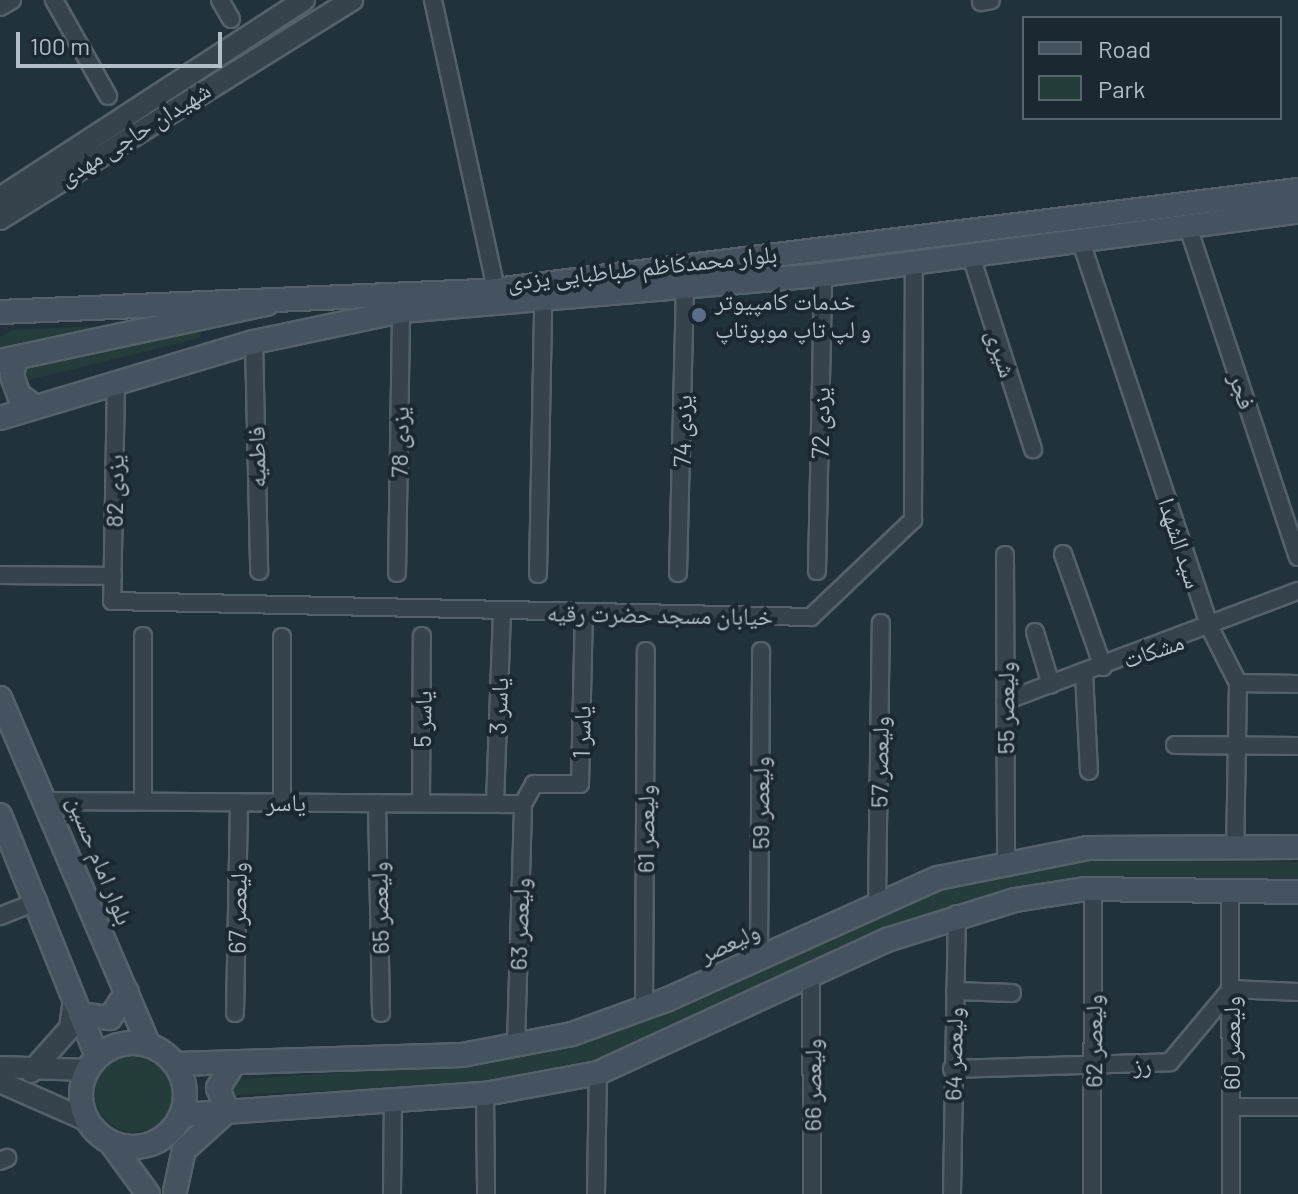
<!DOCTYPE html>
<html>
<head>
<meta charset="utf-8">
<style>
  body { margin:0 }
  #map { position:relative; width:1298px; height:1194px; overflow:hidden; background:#22323c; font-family:Barlow,"Noto Naskh Arabic",sans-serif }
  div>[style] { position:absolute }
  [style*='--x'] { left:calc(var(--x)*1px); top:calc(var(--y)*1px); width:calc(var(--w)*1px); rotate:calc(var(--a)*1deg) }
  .green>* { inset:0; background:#243d3b }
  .round { border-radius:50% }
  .roads { filter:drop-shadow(2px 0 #54616a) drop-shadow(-2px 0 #54616a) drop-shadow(0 2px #54616a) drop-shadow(0 -2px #54616a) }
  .minor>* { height:16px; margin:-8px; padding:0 8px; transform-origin:8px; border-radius:8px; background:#36434c }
  .tertiary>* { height:20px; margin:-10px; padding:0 10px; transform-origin:10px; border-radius:10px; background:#36434c }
  .secondary>* { height:22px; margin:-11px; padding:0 11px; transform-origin:11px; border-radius:11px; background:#44535f }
  .secondary>.ring { margin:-11px; padding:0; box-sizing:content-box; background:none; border:22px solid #44535f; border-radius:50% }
  .dots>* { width:22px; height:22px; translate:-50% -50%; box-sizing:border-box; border:4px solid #1b2831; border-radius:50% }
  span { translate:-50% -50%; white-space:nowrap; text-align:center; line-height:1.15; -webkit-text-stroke:8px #1b2831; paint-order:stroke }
  .street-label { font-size:24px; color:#b1bec8 }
  .poi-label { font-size:24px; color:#b1bec8 }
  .left { translate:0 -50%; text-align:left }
  .legend { position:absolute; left:1022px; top:16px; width:260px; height:104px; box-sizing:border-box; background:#1b2831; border:2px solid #57646d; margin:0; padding:10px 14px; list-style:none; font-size:24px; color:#b1bec8 }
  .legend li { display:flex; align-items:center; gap:16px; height:40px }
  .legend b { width:40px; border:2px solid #57646d }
  .scale { position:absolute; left:16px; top:32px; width:206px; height:36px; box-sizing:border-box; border:4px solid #b1bec8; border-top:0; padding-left:10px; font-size:24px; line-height:28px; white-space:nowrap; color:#b1bec8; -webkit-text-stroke:6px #1b2831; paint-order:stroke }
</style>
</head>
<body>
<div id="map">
  <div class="green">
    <div style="clip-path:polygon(200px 322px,200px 338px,0 387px,0 337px,12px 330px)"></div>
    <div style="clip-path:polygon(1094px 861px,1298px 862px,1298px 883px,1051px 884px,584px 1065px,482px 1084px,229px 1095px,231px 1080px,488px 1062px,581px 1045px,687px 1006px,939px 891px,1020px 868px)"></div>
    <div class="round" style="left:95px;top:1054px;width:78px;height:78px"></div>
  </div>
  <div class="roads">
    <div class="minor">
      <div style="--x:54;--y:0;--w:110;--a:60.6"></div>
      <div style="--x:220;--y:0;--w:22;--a:60"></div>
      <div style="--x:433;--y:0;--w:297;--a:77.7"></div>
      <div style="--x:981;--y:2;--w:10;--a:-11"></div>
      <div style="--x:0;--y:7;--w:14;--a:-30"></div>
      <div style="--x:1187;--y:224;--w:351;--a:71.6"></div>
      <div style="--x:1081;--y:242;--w:409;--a:71.5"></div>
      <div style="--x:1211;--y:630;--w:59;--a:63"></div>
      <div style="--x:1238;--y:683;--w:165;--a:91"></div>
      <div style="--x:971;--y:256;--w:203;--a:72.2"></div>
      <div style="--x:254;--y:342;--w:229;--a:88.7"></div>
      <div style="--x:116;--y:381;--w:220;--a:91"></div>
      <div style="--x:112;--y:601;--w:699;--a:1.31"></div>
      <div style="--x:811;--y:617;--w:141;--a:-43.6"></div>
      <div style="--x:913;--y:520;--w:257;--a:-89.8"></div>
      <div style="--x:1063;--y:554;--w:120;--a:70.5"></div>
      <div style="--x:1005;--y:555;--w:306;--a:89.8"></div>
      <div style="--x:817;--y:571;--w:296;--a:-88.8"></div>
      <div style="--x:397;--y:573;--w:262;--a:-89.1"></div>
      <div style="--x:678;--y:573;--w:284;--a:-88.6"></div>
      <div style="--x:538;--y:574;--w:270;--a:-88.9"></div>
      <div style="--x:0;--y:575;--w:113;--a:0.5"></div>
      <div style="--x:1035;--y:632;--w:55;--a:73.2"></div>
      <div style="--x:143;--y:636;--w:164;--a:90"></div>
      <div style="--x:1084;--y:673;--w:98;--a:87.1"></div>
      <div style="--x:1238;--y:683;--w:60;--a:1"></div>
      <div style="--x:1005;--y:701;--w:313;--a:-20.6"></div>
      <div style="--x:1175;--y:745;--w:123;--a:0.5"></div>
      <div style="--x:50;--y:801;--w:473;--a:0.4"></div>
      <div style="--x:282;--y:802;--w:165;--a:-90"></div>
      <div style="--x:421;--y:802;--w:166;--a:-89.7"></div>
      <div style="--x:377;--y:803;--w:210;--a:88.9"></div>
      <div style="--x:495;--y:803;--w:193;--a:-87.9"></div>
      <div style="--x:1230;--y:892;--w:302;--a:89.8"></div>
      <div style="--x:877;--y:900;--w:277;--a:-89.2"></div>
      <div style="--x:0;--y:916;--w:41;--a:-21.5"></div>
      <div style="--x:759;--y:956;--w:305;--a:-89.6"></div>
      <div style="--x:811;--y:977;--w:217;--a:89.7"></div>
      <div style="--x:955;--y:991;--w:57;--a:2"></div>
      <div style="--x:644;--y:1008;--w:357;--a:-89.7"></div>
      <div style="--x:235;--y:1013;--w:211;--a:-88.9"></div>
      <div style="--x:516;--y:1044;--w:240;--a:-88.3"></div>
      <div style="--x:523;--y:804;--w:23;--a:-61"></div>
      <div style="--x:534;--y:784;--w:46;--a:0"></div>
      <div style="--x:580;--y:784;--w:172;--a:-88.7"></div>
      <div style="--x:952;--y:1069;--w:218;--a:-1.8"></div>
      <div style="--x:1170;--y:1062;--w:95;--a:-50.1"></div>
      <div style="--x:1231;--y:989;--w:67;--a:2.6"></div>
      <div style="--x:485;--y:1094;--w:100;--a:89.4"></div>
      <div style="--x:1231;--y:1107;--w:67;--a:0"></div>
      <div style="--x:0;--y:1161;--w:8;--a:-23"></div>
      <div style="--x:392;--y:1194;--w:96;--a:-89.4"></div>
      <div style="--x:596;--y:1194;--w:121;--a:-89.1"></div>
      <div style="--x:952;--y:1194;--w:280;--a:-89"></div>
      <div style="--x:1092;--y:1194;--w:305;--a:-89.8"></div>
    </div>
    <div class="tertiary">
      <div style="--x:0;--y:198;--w:363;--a:-33.1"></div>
      <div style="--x:0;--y:219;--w:415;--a:-31.9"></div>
      <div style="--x:0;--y:1067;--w:87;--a:2"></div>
      <div style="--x:31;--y:1072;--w:59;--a:-48.4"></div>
      <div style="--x:70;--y:1028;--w:27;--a:-82"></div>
      <div style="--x:0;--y:1082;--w:94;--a:23.8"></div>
    </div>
    <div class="secondary">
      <div style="--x:0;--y:312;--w:496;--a:-2.5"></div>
      <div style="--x:496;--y:290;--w:808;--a:-7.11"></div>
      <div style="--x:16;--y:358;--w:18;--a:103"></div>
      <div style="--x:12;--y:376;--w:20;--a:70"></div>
      <div style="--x:19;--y:395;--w:20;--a:37"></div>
      <div style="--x:0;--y:361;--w:273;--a:-12.1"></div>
      <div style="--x:0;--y:418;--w:265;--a:-16.7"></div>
      <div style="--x:254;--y:342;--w:150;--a:-11.9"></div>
      <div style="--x:401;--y:311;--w:424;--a:-4.9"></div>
      <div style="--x:823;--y:275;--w:479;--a:-7.6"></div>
      <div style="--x:0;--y:698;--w:376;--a:66.8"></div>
      <div style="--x:0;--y:815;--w:260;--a:68.1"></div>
      <div style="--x:80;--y:1014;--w:30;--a:8"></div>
      <div style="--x:110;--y:1018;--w:31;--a:-57"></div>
      <div class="ring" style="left:81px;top:1043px;width:82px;height:82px"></div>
      <div style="--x:176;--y:1064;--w:286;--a:-1.8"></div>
      <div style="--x:462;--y:1055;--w:112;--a:-10.8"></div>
      <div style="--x:572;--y:1034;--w:100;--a:-19.9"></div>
      <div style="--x:666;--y:1000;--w:298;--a:-24.2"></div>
      <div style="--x:938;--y:878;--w:153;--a:-11.3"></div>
      <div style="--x:1088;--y:848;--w:210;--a:-0.3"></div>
      <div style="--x:182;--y:1115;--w:304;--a:-4"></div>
      <div style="--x:485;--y:1094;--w:115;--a:-10.5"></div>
      <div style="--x:598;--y:1073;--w:321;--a:-24.7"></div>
      <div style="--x:890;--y:939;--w:131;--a:-17.3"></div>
      <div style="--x:1015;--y:900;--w:72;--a:-8.8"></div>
      <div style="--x:1086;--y:889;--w:212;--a:0.8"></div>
      <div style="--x:111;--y:1143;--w:63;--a:54"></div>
      <div style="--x:175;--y:1191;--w:42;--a:-77.6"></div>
      <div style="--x:184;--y:1150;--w:58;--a:-42.2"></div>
      <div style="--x:227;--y:1111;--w:25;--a:-111"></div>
      <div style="--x:218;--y:1088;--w:30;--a:-57"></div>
    </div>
  </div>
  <div class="dots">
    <div style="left:699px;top:315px;background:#5c6f8a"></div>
  </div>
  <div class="street-label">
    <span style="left:134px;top:133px;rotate:-32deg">شهیدان حاجی مهدی</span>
    <span style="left:642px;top:267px;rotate:-6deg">بلوار محمدکاظم طباطبایی یزدی</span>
    <span style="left:1002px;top:353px;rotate:72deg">شیری</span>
    <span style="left:1243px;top:391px;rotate:72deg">فجر</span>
    <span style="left:820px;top:423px;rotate:-89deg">یزدی 72</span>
    <span style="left:682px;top:431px;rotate:-89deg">یزدی 74</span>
    <span style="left:399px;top:442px;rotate:-89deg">یزدی 78</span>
    <span style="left:256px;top:457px;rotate:-91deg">فاطمیه</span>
    <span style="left:114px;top:491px;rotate:-89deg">یزدی 82</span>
    <span style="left:1181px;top:543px;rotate:72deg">سید الشهدا</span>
    <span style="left:660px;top:614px;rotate:1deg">خیابان مسجد حضرت رقیه</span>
    <span style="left:1153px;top:650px;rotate:-19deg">مشکات</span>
    <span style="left:498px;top:706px;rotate:-88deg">یاسر 3</span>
    <span style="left:1005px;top:708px;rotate:-90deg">ولیعصر 55</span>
    <span style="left:422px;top:719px;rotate:-89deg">یاسر 5</span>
    <span style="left:581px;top:732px;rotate:-89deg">یاسر 1</span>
    <span style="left:879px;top:762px;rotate:-89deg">ولیعصر 57</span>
    <span style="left:286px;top:802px">یاسر</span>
    <span style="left:760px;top:803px;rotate:-90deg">ولیعصر 59</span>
    <span style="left:645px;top:829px;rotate:-90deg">ولیعصر 61</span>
    <span style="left:101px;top:860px;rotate:68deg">بلوار امام حسین</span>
    <span style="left:237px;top:908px;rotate:-89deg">ولیعصر 67</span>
    <span style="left:379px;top:908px;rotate:-91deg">ولیعصر 65</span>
    <span style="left:519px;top:924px;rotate:-88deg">ولیعصر 63</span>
    <span style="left:729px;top:942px;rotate:-25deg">ولیعصر</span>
    <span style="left:1093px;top:1041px;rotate:-90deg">ولیعصر 62</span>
    <span style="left:1231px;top:1043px;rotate:-90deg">ولیعصر 60</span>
    <span style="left:953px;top:1054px;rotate:-89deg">ولیعصر 64</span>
    <span style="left:1142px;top:1064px;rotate:-4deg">رز</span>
    <span style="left:812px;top:1085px;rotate:-90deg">ولیعصر 66</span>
  </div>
  <div class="poi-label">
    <span class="left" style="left:715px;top:315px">خدمات کامپیوتر<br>و لپ تاپ موبوتاپ</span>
  </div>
  <ul class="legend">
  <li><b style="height:10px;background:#44535f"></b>Road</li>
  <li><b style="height:22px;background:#243d3b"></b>Park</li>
  </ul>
  <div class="scale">100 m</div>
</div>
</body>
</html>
